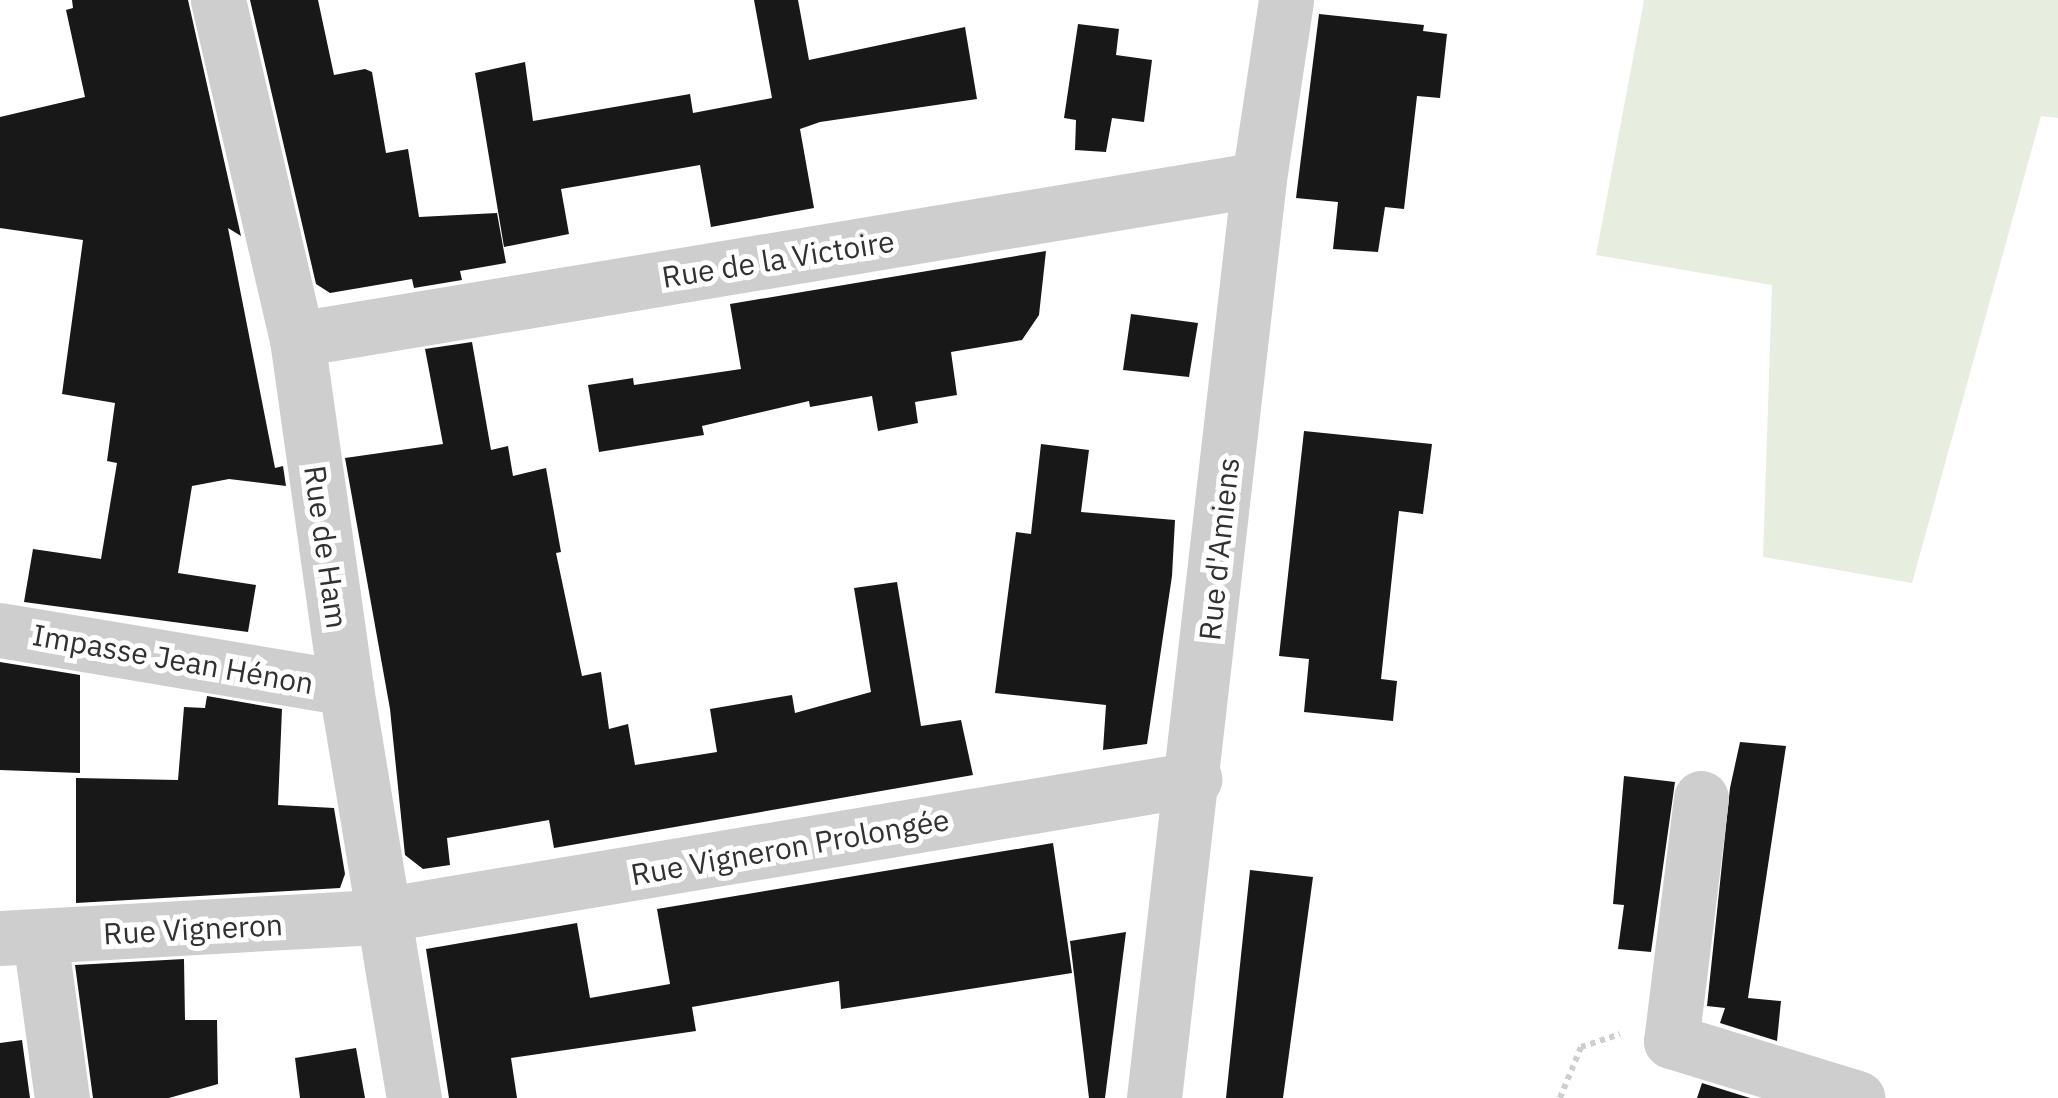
<!DOCTYPE html>
<html>
<head>
<meta charset="utf-8">
<style>
  body { margin:0 }
  #map { position:relative; width:2058px; height:1098px; overflow:hidden; background:#fff; font-family:"IBM Plex Sans",sans-serif }
  div>[style] { position:absolute }
  [style*='--x'] { left:calc(var(--x)*1px); top:calc(var(--y)*1px); width:calc(var(--w)*1px); rotate:calc(var(--a)*1deg) }
  .green>* { inset:0; background:#e8eedf }
  .building>* { inset:0; background:#181818 }
  .path>* { height:6px; margin-top:-3px; transform-origin:0; background:repeating-linear-gradient(90deg,#cecece 0 5px,transparent 0 10px) }
  .minor>* { height:55px; margin:-27.5px; padding:0 27.5px; transform-origin:27.5px; border-radius:27.5px; background:#cecece }
  span { translate:-50% -50%; white-space:nowrap; text-align:center; line-height:1.15; -webkit-text-stroke:10px #fff; paint-order:stroke }
  .street-label { font-size:30px; color:#313131 }
</style>
</head>
<body>
<div id="map">
  <div class="green">
    <div style="clip-path:polygon(1644px 0,2058px 0,2058px 118px,2041px 116px,1912px 583px,1763px 557px,1772px 285px,1596px 255px)"></div>
  </div>
  <div class="building">
    <div style="clip-path:polygon(72px 0,188px 0,241px 236px,228px 228px,275px 468px,283px 466px,286px 486px,229px 479px,192px 486px,178px 573px,256px 585px,248px 632px,24px 602px,33px 549px,101px 559px,117px 463px,107px 461px,115px 403px,62px 394px,83px 240px,0 228px,0 117px,85px 97px,66px 10px,73px 8px)"></div>
    <div style="clip-path:polygon(250px 0,318px 0,334px 75px,365px 69px,372px 72px,386px 153px,408px 149px,419px 217px,497px 213px,506px 263px,460px 271px,462px 280px,414px 288px,412px 279px,330px 293px,316px 284px)"></div>
    <div style="clip-path:polygon(754px 0,798px 0,809px 60px,965px 27px,977px 99px,820px 122px,800px 129px,814px 208px,711px 227px,700px 165px,561px 189px,569px 234px,504px 247px,475px 73px,525px 62px,533px 121px,690px 94px,693px 113px,772px 98px)"></div>
    <div style="clip-path:polygon(1319px 14px,1424px 25px,1423px 31px,1447px 34px,1440px 98px,1417px 96px,1404px 209px,1385px 207px,1378px 252px,1333px 249px,1338px 202px,1296px 198px)"></div>
    <div style="clip-path:polygon(1078px 24px,1119px 29px,1116px 55px,1152px 60px,1144px 122px,1112px 118px,1106px 152px,1075px 150px,1076px 120px,1064px 118px)"></div>
    <div style="clip-path:polygon(1046px 251px,1039px 315px,1022px 340px,951px 352px,957px 395px,915px 402px,918px 423px,878px 431px,872px 396px,810px 407px,809px 401px,702px 426px,704px 435px,599px 452px,588px 385px,633px 378px,634px 385px,741px 369px,730px 304px)"></div>
    <div style="clip-path:polygon(1131px 314px,1198px 323px,1189px 377px,1123px 370px)"></div>
    <div style="clip-path:polygon(472px 342px,491px 450px,508px 446px,513px 476px,546px 468px,561px 552px,556px 553px,582px 676px,601px 672px,609px 729px,628px 724px,635px 765px,717px 752px,710px 709px,792px 695px,795px 713px,871px 692px,854px 588px,897px 582px,921px 726px,961px 720px,973px 775px,554px 848px,549px 820px,447px 838px,450px 865px,423px 869px,405px 855px,390px 709px,345px 458px,443px 444px,425px 349px)"></div>
    <div style="clip-path:polygon(1304px 431px,1432px 444px,1423px 514px,1399px 511px,1381px 679px,1397px 681px,1393px 721px,1304px 712px,1309px 659px,1279px 656px)"></div>
    <div style="clip-path:polygon(1041px 444px,1089px 450px,1081px 512px,1175px 520px,1172px 576px,1147px 744px,1103px 750px,1106px 705px,995px 693px,1016px 532px,1031px 534px)"></div>
    <div style="clip-path:polygon(0 662px,80px 675px,80px 773px,0 770px)"></div>
    <div style="clip-path:polygon(207px 696px,282px 709px,278px 805px,334px 808px,345px 874px,340px 888px,76px 903px,76px 778px,178px 780px,184px 707px,205px 708px)"></div>
    <div style="clip-path:polygon(1740px 742px,1786px 746px,1748px 998px,1781px 1001px,1777px 1041px,1720px 1023px,1725px 1008px,1707px 1006px,1730px 788px)"></div>
    <div style="clip-path:polygon(1624px 776px,1675px 782px,1651px 952px,1618px 949px,1624px 905px,1613px 904px)"></div>
    <div style="clip-path:polygon(1053px 843px,1072px 973px,841px 1009px,839px 981px,692px 1007px,696px 1031px,511px 1058px,517px 1098px,449px 1098px,426px 949px,577px 923px,590px 998px,670px 984px,657px 909px)"></div>
    <div style="clip-path:polygon(1250px 870px,1313px 877px,1283px 1098px,1226px 1098px)"></div>
    <div style="clip-path:polygon(1126px 932px,1105px 1098px,1089px 1098px,1070px 941px)"></div>
    <div style="clip-path:polygon(184px 959px,185px 1020px,217px 1020px,218px 1084px,169px 1098px,93px 1098px,75px 965px)"></div>
    <div style="clip-path:polygon(22px 1040px,30px 1098px,0 1098px,0 1043px)"></div>
    <div style="clip-path:polygon(356px 1048px,365px 1098px,300px 1098px,295px 1058px)"></div>
    <div style="clip-path:polygon(1702px 1083px,1750px 1098px,1697px 1098px)"></div>
  </div>
  <div class="path">
    <div style="--x:1560;--y:1098;--w:55;--a:-67.6"></div>
    <div style="--x:1581;--y:1047;--w:41;--a:-18.4"></div>
  </div>
  <div class="minor">
    <div style="--x:218;--y:0;--w:348;--a:76.9"></div>
    <div style="--x:297;--y:339;--w:352;--a:82"></div>
    <div style="--x:346;--y:688;--w:416;--a:80.6"></div>
    <div style="--x:297;--y:339;--w:975;--a:-9.44"></div>
    <div style="--x:0;--y:630;--w:351;--a:9.5"></div>
    <div style="--x:1701;--y:798;--w:245;--a:97"></div>
    <div style="--x:1671;--y:1041;--w:195;--a:17"></div>
    <div style="--x:0;--y:938;--w:364;--a:-3.2"></div>
    <div style="--x:363;--y:918;--w:843;--a:-9.5"></div>
    <div style="--x:40;--y:938;--w:162;--a:82.2"></div>
    <div style="--x:1154;--y:1098;--w:925;--a:-83.48"></div>
    <div style="--x:1259;--y:179;--w:181;--a:-81.4"></div>
  </div>
  <div class="street-label">
    <span style="left:778px;top:259px;rotate:-9deg">Rue de la Victoire</span>
    <span style="left:326px;top:547px;rotate:82deg">Rue de Ham</span>
    <span style="left:1219px;top:549px;rotate:-84deg">Rue d'Amiens</span>
    <span style="left:173px;top:659px;rotate:10deg">Impasse Jean Hénon</span>
    <span style="left:790px;top:847px;rotate:-10deg">Rue Vigneron Prolongée</span>
    <span style="left:193px;top:929px;rotate:-3deg">Rue Vigneron</span>
  </div>
</div>
</body>
</html>
